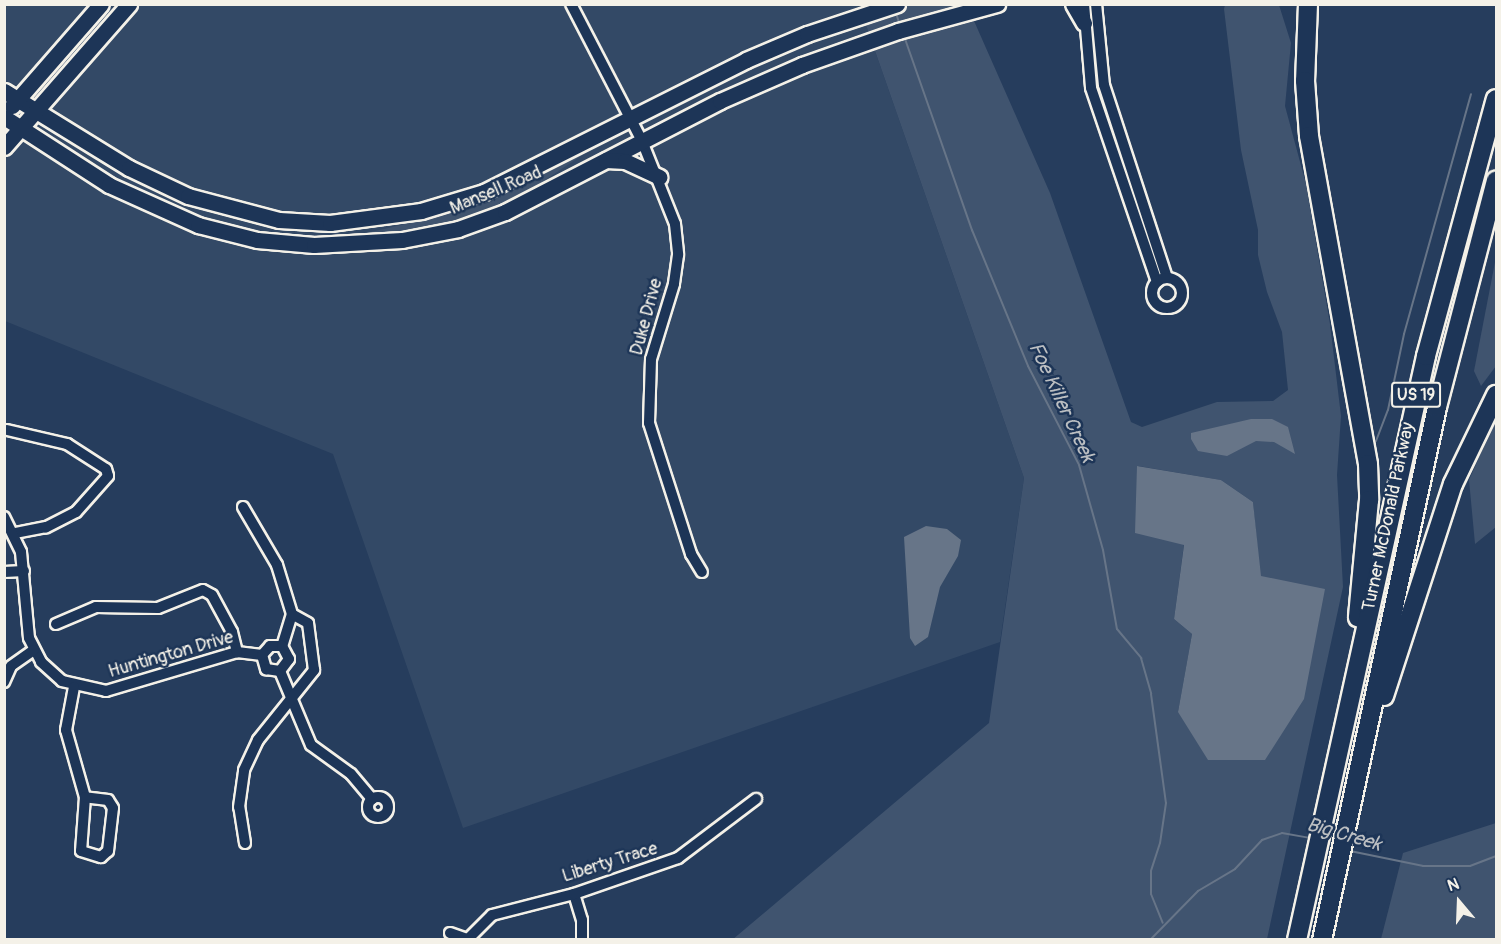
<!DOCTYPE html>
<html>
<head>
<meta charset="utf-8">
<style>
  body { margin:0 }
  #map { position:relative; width:1501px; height:944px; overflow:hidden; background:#263d5d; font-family:Pangolin,sans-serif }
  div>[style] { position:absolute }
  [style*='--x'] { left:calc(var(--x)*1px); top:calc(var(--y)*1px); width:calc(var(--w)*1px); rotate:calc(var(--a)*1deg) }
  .built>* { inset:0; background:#334966 }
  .green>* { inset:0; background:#40546f }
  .water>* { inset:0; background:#677588 }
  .stream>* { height:2px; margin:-1px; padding:0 1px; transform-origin:1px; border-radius:1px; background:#677588 }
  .roads { filter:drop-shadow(2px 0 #f4f1e8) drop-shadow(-2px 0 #f4f1e8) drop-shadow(0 2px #f4f1e8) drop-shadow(0 -2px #f4f1e8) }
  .street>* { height:10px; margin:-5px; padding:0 5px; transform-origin:5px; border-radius:5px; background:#1d3557 }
  .street>.ring { margin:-5px; padding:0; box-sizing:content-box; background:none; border:10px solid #1d3557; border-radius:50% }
  .secondary>* { height:15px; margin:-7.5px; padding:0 7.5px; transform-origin:7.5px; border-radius:7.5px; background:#1d3557 }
  .highway>* { height:18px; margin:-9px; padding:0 9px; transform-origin:9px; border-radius:9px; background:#1d3557 }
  span { translate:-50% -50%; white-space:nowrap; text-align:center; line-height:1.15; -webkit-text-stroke:5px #1d3557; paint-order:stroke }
  .shield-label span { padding:2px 4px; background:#1d3557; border:2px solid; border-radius:4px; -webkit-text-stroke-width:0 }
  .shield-label { font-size:16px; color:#f4f1e8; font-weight:700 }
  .street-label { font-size:18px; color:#f4f1e8 }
  .water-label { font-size:20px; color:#bcbfc2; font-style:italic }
  .frame { position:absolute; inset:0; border:6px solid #f4f1e8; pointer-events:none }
  .north { position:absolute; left:1429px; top:872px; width:60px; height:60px; -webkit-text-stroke:4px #1d3557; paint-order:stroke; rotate:341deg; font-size:16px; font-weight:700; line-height:24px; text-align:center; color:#f4f1e8 }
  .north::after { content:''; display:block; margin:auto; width:21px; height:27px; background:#f4f1e8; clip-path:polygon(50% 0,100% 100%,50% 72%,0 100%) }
</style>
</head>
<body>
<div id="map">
  <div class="built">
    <div style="clip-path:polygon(4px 5px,859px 5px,1024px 478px,1000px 642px,463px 828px,333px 454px,5px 321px)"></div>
  </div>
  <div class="green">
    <div style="clip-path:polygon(evenodd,859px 5px,967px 5px,1050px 193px,1131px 422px,1142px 427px,1217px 402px,1273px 401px,1288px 390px,1282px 332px,1267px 292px,1258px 255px,1258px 230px,1241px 150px,1224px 9px,1225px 5px,1279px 5px,1291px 43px,1285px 106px,1306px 184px,1330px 324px,1341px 416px,1337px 475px,1343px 587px,1267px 939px,732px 940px,989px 723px,1024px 478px,859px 5px,1138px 466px,1221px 480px,1253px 502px,1260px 576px,1178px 712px,1192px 634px,1174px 619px,1184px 544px,1138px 466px)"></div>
    <div style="clip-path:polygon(612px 135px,511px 203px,444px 228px,349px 237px,410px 223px,451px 209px)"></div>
    <div style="clip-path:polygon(1496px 257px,1496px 366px,1481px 386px,1474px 371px)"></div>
    <div style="clip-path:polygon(1496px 419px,1496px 527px,1475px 544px,1469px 480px)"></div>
    <div style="clip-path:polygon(1496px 823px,1496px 939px,1381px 939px,1403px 853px)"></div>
  </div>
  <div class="water">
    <div style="clip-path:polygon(1251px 419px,1272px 419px,1288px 427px,1295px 454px,1274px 442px,1256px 441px,1227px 456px,1198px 451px,1191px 439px,1191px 433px)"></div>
    <div style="clip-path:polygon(1137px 466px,1221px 480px,1253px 502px,1261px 576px,1325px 589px,1304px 699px,1265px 760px,1208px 760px,1178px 712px,1192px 634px,1174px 619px,1184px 545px,1135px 533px)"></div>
    <div style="clip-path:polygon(926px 526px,947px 529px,961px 540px,958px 556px,940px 587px,928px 637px,915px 646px,910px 638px,904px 537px)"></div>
  </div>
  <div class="stream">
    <div style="--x:895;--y:10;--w:16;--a:72"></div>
    <div style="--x:904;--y:36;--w:206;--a:70.7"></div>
    <div style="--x:972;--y:230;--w:147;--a:67.6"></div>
    <div style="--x:1028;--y:366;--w:111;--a:62.7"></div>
    <div style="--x:1079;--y:465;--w:88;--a:74.2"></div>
    <div style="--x:1103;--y:550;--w:80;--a:80"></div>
    <div style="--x:1117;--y:629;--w:38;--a:50"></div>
    <div style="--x:1141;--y:658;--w:37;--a:74"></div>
    <div style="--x:1151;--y:694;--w:110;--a:82.2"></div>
    <div style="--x:1166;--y:803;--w:40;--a:98.5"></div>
    <div style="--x:1160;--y:843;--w:29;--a:108"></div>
    <div style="--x:1151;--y:871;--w:23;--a:90"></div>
    <div style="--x:1151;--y:894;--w:31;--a:68"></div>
    <div style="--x:1376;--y:441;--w:33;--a:-69"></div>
    <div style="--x:1388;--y:410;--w:78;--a:-78.1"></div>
    <div style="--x:1404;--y:334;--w:249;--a:-74.4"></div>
    <div style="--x:1350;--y:851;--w:75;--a:11.6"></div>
    <div style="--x:1423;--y:866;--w:47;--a:0"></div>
    <div style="--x:1470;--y:866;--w:28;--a:-21"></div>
    <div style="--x:1150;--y:940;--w:69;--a:-45.6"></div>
    <div style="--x:1198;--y:891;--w:43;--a:-30.7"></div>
    <div style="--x:1235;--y:869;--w:40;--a:-47"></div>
    <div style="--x:1262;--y:840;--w:21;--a:-19"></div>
    <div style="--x:1282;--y:833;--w:28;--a:10"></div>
  </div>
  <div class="roads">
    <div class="street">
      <div style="--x:571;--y:4;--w:154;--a:62.6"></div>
      <div style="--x:642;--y:141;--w:89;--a:68.3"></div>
      <div style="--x:675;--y:224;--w:31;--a:84"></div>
      <div style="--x:678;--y:255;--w:29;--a:98"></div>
      <div style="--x:674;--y:284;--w:78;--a:107"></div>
      <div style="--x:651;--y:359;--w:64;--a:91.8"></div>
      <div style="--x:649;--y:423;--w:138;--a:72.2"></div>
      <div style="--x:691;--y:554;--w:21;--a:59"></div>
      <div style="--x:1084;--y:4;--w:84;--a:85.2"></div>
      <div style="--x:1091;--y:88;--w:205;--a:71.2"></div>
      <div style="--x:1096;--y:4;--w:81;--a:84.4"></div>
      <div style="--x:1104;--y:85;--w:203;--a:71.9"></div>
      <div class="ring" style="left:1152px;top:278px;width:20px;height:20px"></div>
      <div style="--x:7;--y:430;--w:62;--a:13.1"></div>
      <div style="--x:67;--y:444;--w:46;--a:32.7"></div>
      <div style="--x:106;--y:469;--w:7;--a:74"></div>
      <div style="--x:108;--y:476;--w:48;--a:131.6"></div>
      <div style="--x:76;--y:512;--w:34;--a:153"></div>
      <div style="--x:46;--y:527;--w:32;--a:169"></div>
      <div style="--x:243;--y:507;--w:67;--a:59.6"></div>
      <div style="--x:277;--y:565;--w:51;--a:73"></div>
      <div style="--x:292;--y:614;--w:34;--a:107"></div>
      <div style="--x:4;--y:517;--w:39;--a:64"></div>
      <div style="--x:21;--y:552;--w:86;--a:84.7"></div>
      <div style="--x:29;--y:638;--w:27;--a:63"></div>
      <div style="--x:41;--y:662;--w:28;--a:42"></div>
      <div style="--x:62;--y:681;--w:45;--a:12.8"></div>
      <div style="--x:106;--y:691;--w:137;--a:-16.6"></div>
      <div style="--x:237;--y:652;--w:25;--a:7"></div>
      <div style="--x:4;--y:572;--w:20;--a:-3"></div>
      <div style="--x:56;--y:624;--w:43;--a:-23"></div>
      <div style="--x:96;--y:607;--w:62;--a:0.9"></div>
      <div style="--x:158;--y:608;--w:48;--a:-21.8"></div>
      <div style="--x:203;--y:590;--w:10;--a:29"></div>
      <div style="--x:212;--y:595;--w:42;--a:61.6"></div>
      <div style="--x:232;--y:632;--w:21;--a:76"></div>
      <div style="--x:262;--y:655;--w:15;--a:74"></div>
      <div style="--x:266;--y:669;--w:14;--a:8"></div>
      <div style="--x:262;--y:655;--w:12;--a:-48"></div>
      <div style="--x:270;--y:646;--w:12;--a:0"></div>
      <div style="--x:280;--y:671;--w:80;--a:67.3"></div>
      <div style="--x:311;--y:745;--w:49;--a:35.9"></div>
      <div style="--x:351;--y:774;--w:33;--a:50"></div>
      <div style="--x:280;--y:671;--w:15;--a:-53"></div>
      <div style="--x:289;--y:659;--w:15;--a:-118"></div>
      <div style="--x:4;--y:682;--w:17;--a:-66"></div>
      <div style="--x:11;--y:666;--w:28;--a:-35"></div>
      <div style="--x:74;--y:687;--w:44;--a:100.5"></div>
      <div style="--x:66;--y:730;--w:70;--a:74.2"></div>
      <div style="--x:85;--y:797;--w:54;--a:94.2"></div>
      <div style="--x:81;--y:851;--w:21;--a:17"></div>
      <div style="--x:101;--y:857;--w:9;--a:-41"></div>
      <div style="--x:108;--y:851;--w:43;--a:-83.4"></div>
      <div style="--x:113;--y:808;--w:9;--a:-122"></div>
      <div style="--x:108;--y:800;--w:23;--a:-173"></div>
      <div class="ring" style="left:368px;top:797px;width:10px;height:10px"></div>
      <div style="--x:245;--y:843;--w:36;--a:-99"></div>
      <div style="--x:239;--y:807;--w:37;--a:-82"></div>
      <div style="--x:244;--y:770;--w:33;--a:-65"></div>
      <div style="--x:258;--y:740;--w:90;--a:-51.3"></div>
      <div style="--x:314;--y:670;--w:47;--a:-97.3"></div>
      <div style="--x:308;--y:623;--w:18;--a:-151"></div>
      <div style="--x:574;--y:894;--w:27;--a:73"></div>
      <div style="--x:582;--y:920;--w:20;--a:90"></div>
      <div style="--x:450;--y:933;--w:18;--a:19"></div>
      <div style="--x:467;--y:940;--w:35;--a:-45"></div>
      <div style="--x:492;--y:915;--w:85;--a:-14.4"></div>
      <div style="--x:574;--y:894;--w:110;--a:-19.1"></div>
      <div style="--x:678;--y:858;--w:98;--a:-37.1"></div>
    </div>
    <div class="secondary">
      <div style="--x:1073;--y:4;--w:22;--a:60"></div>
      <div style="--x:4;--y:91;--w:147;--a:31.6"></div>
      <div style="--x:129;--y:168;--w:65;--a:25.4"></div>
      <div style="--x:188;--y:196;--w:94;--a:14.8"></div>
      <div style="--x:279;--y:220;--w:51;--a:3.4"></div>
      <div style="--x:330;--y:223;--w:92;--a:-7.5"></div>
      <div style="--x:421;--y:211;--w:66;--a:-16.8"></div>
      <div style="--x:484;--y:192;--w:293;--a:-26.7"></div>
      <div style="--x:746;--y:60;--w:66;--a:-23.1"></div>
      <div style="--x:807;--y:34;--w:95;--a:-18.4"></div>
      <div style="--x:12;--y:106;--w:135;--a:-48.9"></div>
      <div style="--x:4;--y:117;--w:125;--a:32.9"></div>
      <div style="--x:109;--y:185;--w:98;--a:24.2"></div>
      <div style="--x:198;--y:225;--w:61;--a:14.3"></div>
      <div style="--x:257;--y:240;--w:57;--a:5"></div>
      <div style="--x:314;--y:245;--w:88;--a:-3.3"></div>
      <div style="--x:402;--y:240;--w:57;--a:-11.1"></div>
      <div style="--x:458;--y:229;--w:50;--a:-19.9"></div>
      <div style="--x:505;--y:212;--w:242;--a:-27.3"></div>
      <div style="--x:720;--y:101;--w:90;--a:-23.7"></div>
      <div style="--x:802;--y:65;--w:102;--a:-19.5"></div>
      <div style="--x:898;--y:31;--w:103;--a:-15.3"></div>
      <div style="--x:4;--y:147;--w:190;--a:-48.8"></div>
      <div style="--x:606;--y:160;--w:19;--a:3"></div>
      <div style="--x:625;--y:161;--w:38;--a:25"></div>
    </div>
    <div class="highway">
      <div style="--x:1308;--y:4;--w:77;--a:92.2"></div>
      <div style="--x:1305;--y:81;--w:55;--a:85.8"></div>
      <div style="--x:1309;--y:136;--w:333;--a:79.8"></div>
      <div style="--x:1368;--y:464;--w:36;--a:88"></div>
      <div style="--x:1369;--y:500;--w:118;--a:95.4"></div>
      <div style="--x:1384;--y:696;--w:223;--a:-72"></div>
      <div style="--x:1453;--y:484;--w:99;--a:-64.2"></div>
      <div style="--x:1297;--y:940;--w:598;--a:-77.54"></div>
      <div style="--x:1426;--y:356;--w:266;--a:-74.8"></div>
      <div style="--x:1322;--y:940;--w:545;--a:-77.82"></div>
      <div style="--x:1437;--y:407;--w:234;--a:-75.4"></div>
    </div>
  </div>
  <div class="shield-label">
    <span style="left:1416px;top:395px">US 19</span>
  </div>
  <div class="street-label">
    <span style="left:496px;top:191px;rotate:-23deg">Mansell Road</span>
    <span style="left:647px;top:317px;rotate:-75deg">Duke Drive</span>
    <span style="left:1389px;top:517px;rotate:-78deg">Turner McDonald Parkway</span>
    <span style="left:171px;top:655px;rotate:-16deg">Huntington Drive</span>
    <span style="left:610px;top:863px;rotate:-17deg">Liberty Trace</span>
  </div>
  <div class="water-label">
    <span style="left:1062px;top:402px;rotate:65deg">Foe Killer Creek</span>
    <span style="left:1344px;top:834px;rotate:16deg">Big Creek</span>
  </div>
  <div class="frame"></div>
  <div class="north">N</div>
</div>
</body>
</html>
